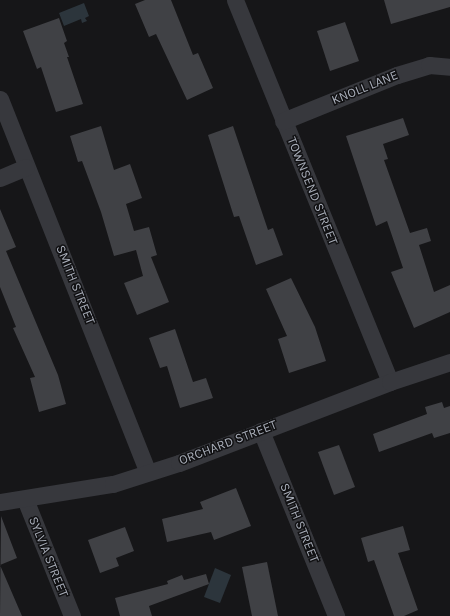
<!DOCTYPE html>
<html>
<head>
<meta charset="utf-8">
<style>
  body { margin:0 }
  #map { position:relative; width:450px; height:616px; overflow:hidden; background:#161618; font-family:Karla,sans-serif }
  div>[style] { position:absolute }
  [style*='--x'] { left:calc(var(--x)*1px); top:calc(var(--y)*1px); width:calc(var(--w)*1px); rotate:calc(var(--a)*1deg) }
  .water>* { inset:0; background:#2c353c }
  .building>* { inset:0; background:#404145 }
  .minor>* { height:17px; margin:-8.5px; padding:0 8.5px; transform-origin:8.5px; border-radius:8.5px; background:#37383d }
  span { translate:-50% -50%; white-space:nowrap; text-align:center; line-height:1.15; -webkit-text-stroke:3px #111113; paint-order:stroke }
  .street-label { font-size:13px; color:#a8adb8 }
</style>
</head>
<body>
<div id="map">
  <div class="water">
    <div style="clip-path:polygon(84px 3px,89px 16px,85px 18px,87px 21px,82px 23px,81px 19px,64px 26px,59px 13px)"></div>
    <div style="clip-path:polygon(215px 568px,231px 575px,220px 603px,204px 597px)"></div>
  </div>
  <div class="building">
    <div style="clip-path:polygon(145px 0,171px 0,193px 55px,198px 53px,213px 88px,187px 100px,156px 34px,149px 37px,135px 4px)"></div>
    <div style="clip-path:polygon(384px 0,450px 0,450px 7px,391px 24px)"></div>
    <div style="clip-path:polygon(59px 18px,67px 41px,64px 43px,69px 57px,67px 57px,83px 104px,56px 112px,41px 67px,37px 69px,23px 31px)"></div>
    <div style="clip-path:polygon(345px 22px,359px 61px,330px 71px,317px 31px)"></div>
    <div style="clip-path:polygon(403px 118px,409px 135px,383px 144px,388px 159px,384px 160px,410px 233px,427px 228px,431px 241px,419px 245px,434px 292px,450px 285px,450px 312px,414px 328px,391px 272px,403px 268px,387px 221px,376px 226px,346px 136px)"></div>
    <div style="clip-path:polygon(101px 126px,114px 170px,130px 164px,142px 198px,126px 204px,134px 231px,149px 227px,157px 255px,151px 257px,169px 302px,137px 315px,124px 283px,143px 276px,136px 250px,114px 256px,101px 212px,82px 161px,78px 162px,70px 136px)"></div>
    <div style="clip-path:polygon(233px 126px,268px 230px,273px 228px,283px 255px,256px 265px,239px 216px,234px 217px,208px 135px)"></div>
    <div style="clip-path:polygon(0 209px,16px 247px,6px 251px,58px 375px,66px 404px,39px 412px,30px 378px,35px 377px,13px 328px,16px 327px,0 287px)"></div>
    <div style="clip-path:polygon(291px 278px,315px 327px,326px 361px,289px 373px,278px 339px,287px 336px,266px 289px)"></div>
    <div style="clip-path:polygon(175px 329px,193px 382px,206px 378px,213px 398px,180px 408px,167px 366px,160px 368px,149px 338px)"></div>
    <div style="clip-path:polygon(442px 402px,444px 408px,450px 406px,450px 433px,434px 438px,432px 433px,379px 452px,373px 434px,427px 414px,425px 407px)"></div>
    <div style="clip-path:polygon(339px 445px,355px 487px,334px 495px,318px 452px)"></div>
    <div style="clip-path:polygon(236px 488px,251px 526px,214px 540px,211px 532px,167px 542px,162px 519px,203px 509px,200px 502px)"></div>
    <div style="clip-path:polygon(1px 516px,17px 558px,0 565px,22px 616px,0 616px)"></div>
    <div style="clip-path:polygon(403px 526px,410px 550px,398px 553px,418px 610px,404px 616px,394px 616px,374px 560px,368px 562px,361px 538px)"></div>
    <div style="clip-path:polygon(125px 527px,134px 551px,116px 558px,119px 566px,100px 573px,88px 540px)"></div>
    <div style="clip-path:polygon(267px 562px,278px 616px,252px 616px,242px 567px)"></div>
    <div style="clip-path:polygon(206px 574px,209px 584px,149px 606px,152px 616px,120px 616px,115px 598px,168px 584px,167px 581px,182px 575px,184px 580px)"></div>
  </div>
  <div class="minor">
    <div style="--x:235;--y:0;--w:412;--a:67.9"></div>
    <div style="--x:0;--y:99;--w:401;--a:68.4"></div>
    <div style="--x:283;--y:121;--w:123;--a:-22"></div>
    <div style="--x:397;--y:75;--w:34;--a:-17"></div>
    <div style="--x:429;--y:65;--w:21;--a:5"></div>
    <div style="--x:0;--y:178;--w:28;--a:-23"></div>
    <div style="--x:261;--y:431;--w:200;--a:67.9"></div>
    <div style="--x:25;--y:499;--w:126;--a:68.1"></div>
    <div style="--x:0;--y:502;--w:114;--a:-9.1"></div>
    <div style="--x:113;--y:484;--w:69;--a:-17.7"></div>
    <div style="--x:179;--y:463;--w:226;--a:-21"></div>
    <div style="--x:390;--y:382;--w:63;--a:-18.4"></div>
  </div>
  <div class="street-label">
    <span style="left:365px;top:88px;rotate:-22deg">KNOLL LANE</span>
    <span style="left:312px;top:191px;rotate:68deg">TOWNSEND STREET</span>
    <span style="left:75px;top:285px;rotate:68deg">SMITH STREET</span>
    <span style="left:228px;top:443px;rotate:-21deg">ORCHARD STREET</span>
    <span style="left:299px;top:523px;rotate:68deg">SMITH STREET</span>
    <span style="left:48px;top:557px;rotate:68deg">SYLVIA STREET</span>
  </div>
</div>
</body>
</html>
